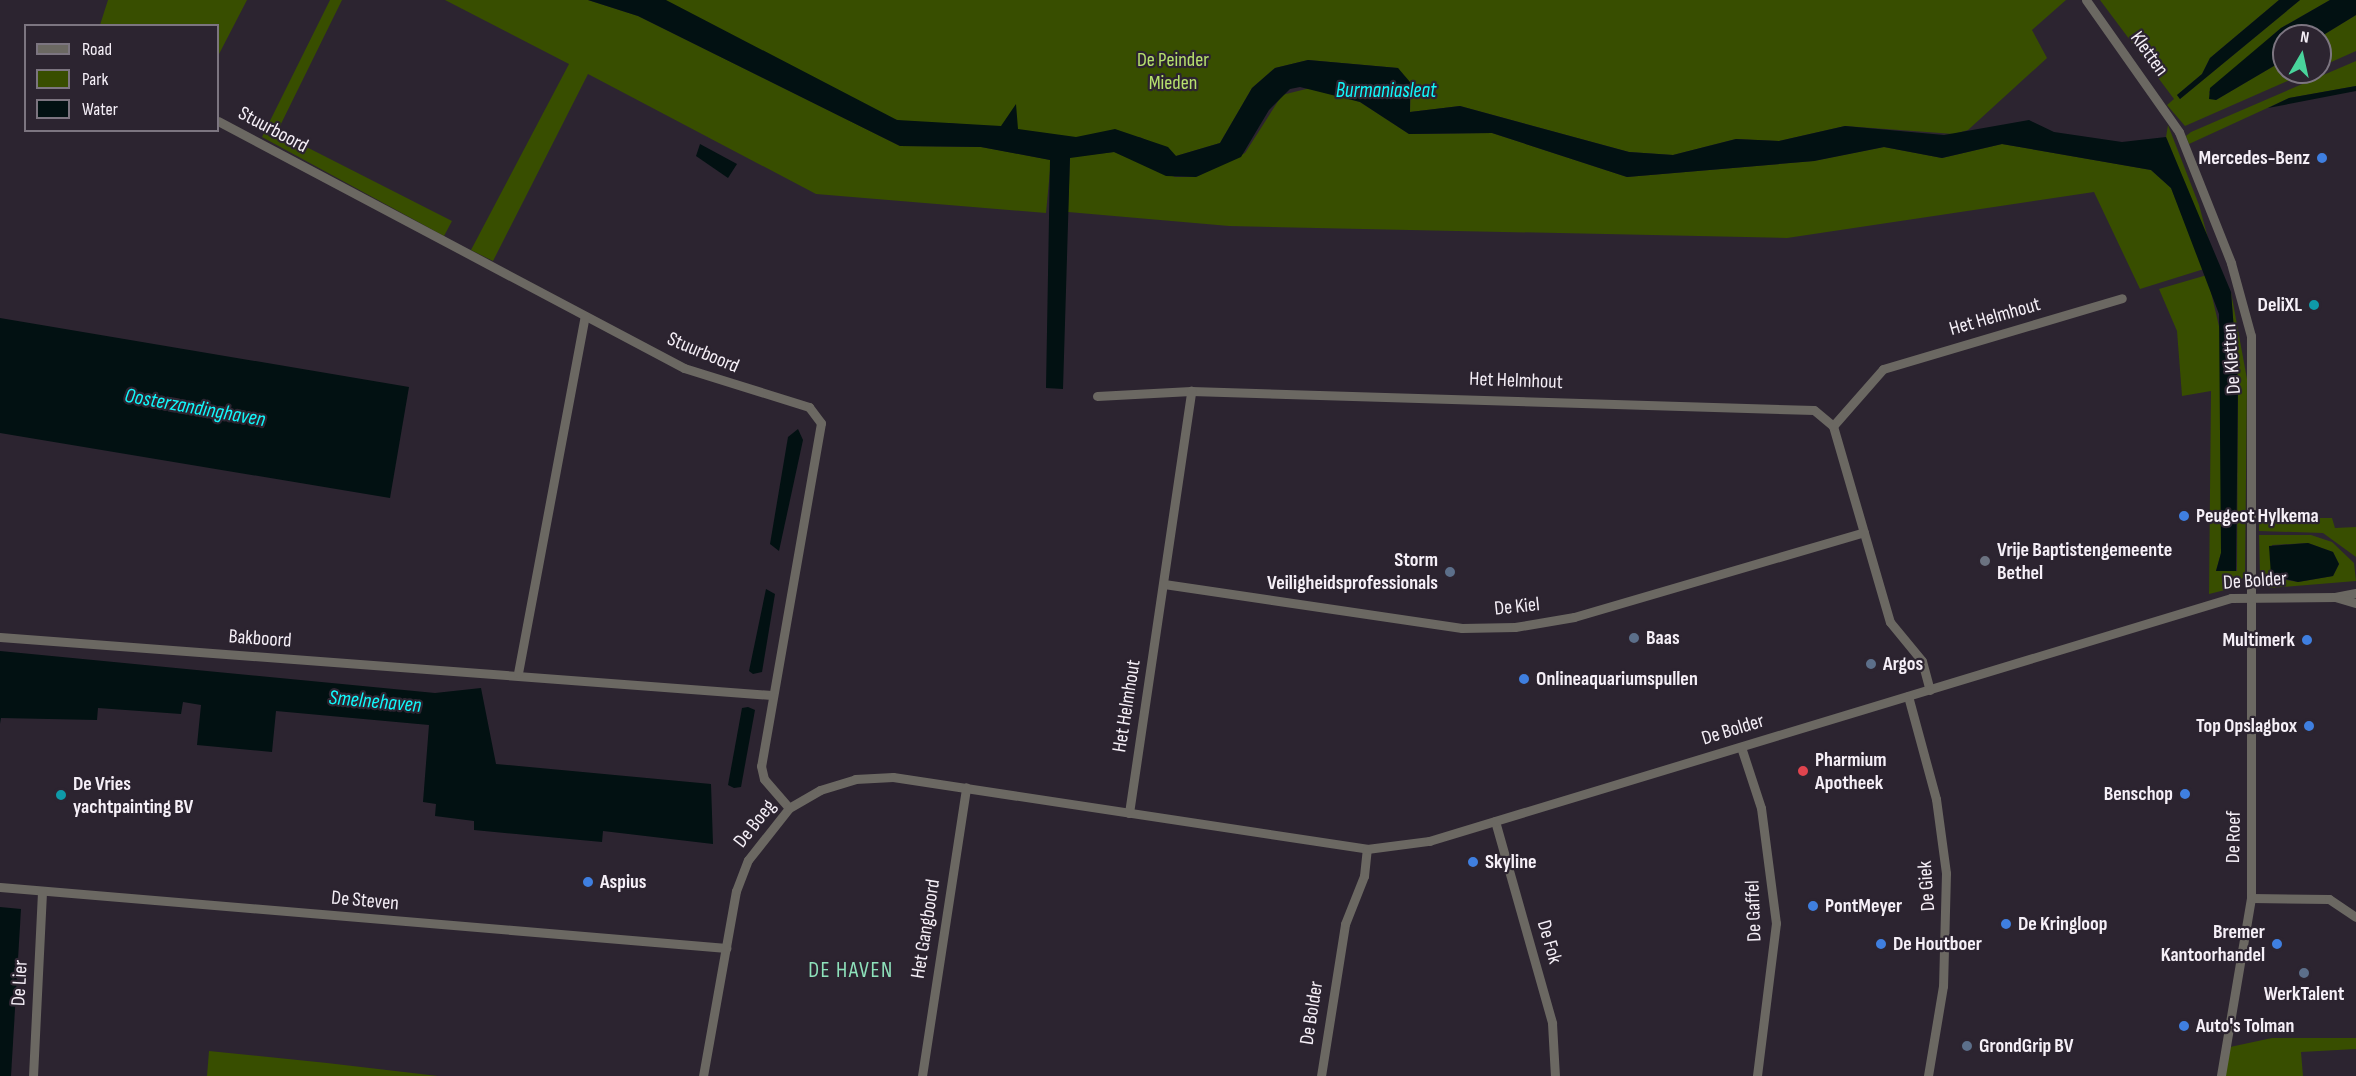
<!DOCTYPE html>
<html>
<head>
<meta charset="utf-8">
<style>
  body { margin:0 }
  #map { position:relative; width:2356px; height:1076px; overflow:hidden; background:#2c2430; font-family:"Sofia Sans Condensed",sans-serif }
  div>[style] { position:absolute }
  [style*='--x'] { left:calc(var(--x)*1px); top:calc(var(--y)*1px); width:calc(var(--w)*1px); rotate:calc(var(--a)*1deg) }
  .green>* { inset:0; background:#384e00 }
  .water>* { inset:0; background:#021112 }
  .street>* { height:9px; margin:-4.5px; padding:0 4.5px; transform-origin:4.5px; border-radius:4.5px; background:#6b6862 }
  .dots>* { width:16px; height:16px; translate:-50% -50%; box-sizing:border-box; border:3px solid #2c2430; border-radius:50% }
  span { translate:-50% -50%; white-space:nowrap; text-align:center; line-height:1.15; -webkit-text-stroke:4.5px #2c2430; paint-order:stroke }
  .street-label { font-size:20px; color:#f5eff7 }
  .park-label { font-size:20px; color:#b7e16e }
  .poi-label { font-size:20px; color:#f5eff7; font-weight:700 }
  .right { translate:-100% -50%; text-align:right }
  .left { translate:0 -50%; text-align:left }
  .water-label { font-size:21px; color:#11f9fc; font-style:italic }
  .quarter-label { font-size:22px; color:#8ee2bb; letter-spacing:1.5px }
  .legend { position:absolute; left:24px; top:24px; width:195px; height:108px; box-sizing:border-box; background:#2c2430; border:2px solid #7c7580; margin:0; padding:8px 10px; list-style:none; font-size:18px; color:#f5eff7 }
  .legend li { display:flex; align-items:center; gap:12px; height:30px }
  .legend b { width:30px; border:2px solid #7c7580 }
  .north { position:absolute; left:2272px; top:24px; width:60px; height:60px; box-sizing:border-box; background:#2c2430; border:2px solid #7c7580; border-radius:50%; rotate:9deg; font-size:16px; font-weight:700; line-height:24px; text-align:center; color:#f5eff7 }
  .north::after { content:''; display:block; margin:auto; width:21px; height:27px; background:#49d49c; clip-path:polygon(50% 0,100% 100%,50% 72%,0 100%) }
</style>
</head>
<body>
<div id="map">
  <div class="green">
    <div style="clip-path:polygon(108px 0,247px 0,218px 56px,218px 26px,100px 25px)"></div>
    <div style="clip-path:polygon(330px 0,342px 0,277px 132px,452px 221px,444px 236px,262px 137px)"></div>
    <div style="clip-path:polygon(445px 0,588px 0,638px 16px,900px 146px,981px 147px,1051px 160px,1046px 213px,816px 194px,588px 74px,493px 261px,471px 250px,569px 64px)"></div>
    <div style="clip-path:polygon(658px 0,2066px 0,2032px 30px,2047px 58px,1968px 130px,1954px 134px,1845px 126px,1779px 141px,1736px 139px,1673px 155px,1629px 152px,1460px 106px,1410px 112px,1411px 86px,1398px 68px,1308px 60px,1275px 68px,1252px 88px,1220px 143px,1176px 156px,1140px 137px,1097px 141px,950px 123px,918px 125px,869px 113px)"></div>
    <div style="clip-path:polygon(2100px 0,2279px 0,2210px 58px,2202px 74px,2177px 95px,2180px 99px,2300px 0,2330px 0,2281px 28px,2209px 92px,2216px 100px,2284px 60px,2284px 72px,2308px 72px,2185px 126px,2167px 105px,2174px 99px)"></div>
    <div style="clip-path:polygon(2356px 15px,2356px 51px,2320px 67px,2320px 37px)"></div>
    <div style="clip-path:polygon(2356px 61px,2356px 86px,2289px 98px,2189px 144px,2186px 136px,2191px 132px)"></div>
    <div style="clip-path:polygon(1314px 87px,1360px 102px,1409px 134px,1492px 133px,1627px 177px,1814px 161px,1884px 147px,1942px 158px,2002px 144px,2151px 170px,2171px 188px,2204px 269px,2140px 289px,2094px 192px,1787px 238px,1229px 226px,1068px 212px,1070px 157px,1114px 152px,1175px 177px,1196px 177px,1245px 153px,1282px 95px)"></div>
    <div style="clip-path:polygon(2168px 125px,2199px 205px,2209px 242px,2166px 137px)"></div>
    <div style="clip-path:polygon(2207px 275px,2222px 339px,2221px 553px,2216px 571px,2237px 571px,2238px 382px,2231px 292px,2247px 379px,2245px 574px,2237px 587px,2209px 594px,2211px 391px,2182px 396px,2177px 331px,2159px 289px)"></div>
    <div style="clip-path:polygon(2259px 518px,2332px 518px,2335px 528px,2356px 527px,2356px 557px,2323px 533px,2259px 531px)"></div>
    <div style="clip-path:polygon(evenodd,2259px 535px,2311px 535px,2332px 542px,2354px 563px,2356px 581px,2269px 588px,2260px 578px,2259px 535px,2308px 543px,2333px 552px,2339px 564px,2333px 576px,2298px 582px,2274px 578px,2272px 545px,2308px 543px)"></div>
    <div style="clip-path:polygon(2272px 1038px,2356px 1038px,2356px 1049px,2301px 1052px,2303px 1076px,2224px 1076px,2230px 1047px)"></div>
    <div style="clip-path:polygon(209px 1051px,327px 1063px,438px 1076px,207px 1076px)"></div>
  </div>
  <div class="water">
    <div style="clip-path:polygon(588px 0,666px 0,897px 120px,1001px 126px,1016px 104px,1018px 129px,1076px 137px,1115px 129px,1168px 147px,1176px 156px,1220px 143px,1252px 88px,1275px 68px,1308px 60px,1398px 68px,1410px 82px,1410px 112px,1460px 106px,1629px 152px,1673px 155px,1736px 139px,1779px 141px,1845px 126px,1944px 135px,2029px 120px,2054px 132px,2122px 142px,2166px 137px,2231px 292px,2238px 382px,2236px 571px,2216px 571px,2221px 553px,2219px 314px,2171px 188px,2151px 170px,2002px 144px,1942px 158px,1884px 147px,1814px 161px,1627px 177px,1492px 133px,1409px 134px,1360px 102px,1300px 87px,1290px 89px,1269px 110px,1241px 157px,1196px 177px,1166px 176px,1114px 152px,1070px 158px,1063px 389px,1046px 388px,1050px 160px,981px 147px,900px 146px,638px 16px)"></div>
    <div style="clip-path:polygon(2279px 0,2300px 0,2180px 99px,2177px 95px,2202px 74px,2210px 58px)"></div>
    <div style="clip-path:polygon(2330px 0,2356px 0,2356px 15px,2320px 37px,2284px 36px,2284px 60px,2216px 100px,2209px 99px,2210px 88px,2281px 28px)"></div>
    <div style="clip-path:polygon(2356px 86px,2356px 91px,2268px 108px,2289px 98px)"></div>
    <div style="clip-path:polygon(700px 144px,737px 164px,728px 178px,696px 156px)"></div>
    <div style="clip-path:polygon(0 318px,409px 387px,390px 498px,0 433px)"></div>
    <div style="clip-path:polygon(798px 429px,803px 440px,779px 551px,770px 544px,788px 437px)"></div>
    <div style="clip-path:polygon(2308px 543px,2333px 552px,2339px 564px,2333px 576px,2298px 582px,2271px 575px,2269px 546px)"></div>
    <div style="clip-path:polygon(766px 589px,775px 594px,762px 672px,753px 674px,749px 671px)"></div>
    <div style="clip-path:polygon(0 651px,435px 693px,481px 688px,496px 764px,711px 784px,713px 844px,603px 831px,602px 842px,474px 830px,474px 821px,435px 816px,436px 804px,423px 802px,429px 725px,276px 711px,272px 752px,197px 745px,201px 705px,183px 702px,181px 714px,98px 708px,97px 720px,1px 718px,0 724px)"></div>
    <div style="clip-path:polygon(748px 707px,755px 710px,741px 787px,734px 788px,728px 785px,742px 708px)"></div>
    <div style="clip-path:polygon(0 907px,21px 909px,11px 1076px,0 1076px)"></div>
  </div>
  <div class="street">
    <div style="--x:2086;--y:0;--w:161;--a:54.8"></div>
    <div style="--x:2179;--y:132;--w:141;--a:68.3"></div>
    <div style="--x:2231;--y:263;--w:76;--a:74.7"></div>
    <div style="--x:2251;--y:336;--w:562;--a:90"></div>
    <div style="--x:2251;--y:898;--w:181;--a:99.6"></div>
    <div style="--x:218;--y:121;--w:527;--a:27.93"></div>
    <div style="--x:684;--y:368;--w:131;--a:17.3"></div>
    <div style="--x:809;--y:407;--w:20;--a:53"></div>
    <div style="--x:821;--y:423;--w:348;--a:99.9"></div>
    <div style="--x:761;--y:766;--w:13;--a:77"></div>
    <div style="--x:764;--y:779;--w:38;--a:49"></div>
    <div style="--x:1097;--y:396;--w:94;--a:-3"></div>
    <div style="--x:1191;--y:391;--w:623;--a:1.75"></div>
    <div style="--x:1814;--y:410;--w:25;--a:40"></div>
    <div style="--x:1833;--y:426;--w:204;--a:73.8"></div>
    <div style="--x:1890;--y:622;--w:50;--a:50.6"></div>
    <div style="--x:1922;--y:661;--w:30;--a:75"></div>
    <div style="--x:1833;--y:426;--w:76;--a:-48.7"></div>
    <div style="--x:1883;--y:369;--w:249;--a:-16.5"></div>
    <div style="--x:1164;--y:584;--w:301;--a:8.4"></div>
    <div style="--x:1462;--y:628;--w:53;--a:-1.1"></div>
    <div style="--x:1515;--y:627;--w:60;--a:-9.6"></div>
    <div style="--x:1574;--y:617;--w:302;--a:-16.3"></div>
    <div style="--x:2335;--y:597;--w:21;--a:-11"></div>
    <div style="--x:0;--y:637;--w:774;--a:4.3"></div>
    <div style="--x:518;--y:673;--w:363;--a:-79.4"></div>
    <div style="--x:1908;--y:696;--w:107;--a:74.8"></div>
    <div style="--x:1936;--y:799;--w:75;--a:82.3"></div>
    <div style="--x:1946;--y:873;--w:113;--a:91.5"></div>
    <div style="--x:1943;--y:986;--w:91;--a:99.5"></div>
    <div style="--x:1741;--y:747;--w:64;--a:71.8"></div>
    <div style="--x:1761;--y:808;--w:116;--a:82.6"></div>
    <div style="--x:1776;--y:923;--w:154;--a:97.1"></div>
    <div style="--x:1129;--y:813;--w:427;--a:-81.6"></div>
    <div style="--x:1495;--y:821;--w:210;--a:74.2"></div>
    <div style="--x:1552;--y:1023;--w:53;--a:86.8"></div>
    <div style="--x:0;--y:887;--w:729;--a:4.8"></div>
    <div style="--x:2251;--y:898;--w:78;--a:0.7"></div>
    <div style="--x:2329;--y:899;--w:32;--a:34"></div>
    <div style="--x:33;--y:1076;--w:185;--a:-87.2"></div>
    <div style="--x:703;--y:1076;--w:188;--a:-79.9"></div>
    <div style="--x:736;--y:891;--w:33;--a:-69"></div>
    <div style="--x:748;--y:860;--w:66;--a:-51.7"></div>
    <div style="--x:789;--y:808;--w:36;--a:-30"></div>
    <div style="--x:820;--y:790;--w:37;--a:-17"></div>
    <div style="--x:855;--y:779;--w:38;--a:-3"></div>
    <div style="--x:893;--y:777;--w:479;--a:8.6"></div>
    <div style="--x:922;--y:1076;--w:292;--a:-81.3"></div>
    <div style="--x:1321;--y:1076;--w:154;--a:-81"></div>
    <div style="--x:1345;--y:924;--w:52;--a:-68.4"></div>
    <div style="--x:1364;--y:876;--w:27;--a:-84"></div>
    <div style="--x:1367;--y:849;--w:63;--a:-7.4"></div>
    <div style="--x:1429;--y:841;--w:838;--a:-16.86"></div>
    <div style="--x:2231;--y:598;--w:104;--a:-0.6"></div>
    <div style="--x:2335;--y:597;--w:22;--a:16"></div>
  </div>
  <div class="dots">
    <div style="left:2322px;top:158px;background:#3f7fe0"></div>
    <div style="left:2314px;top:305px;background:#0f9aa8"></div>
    <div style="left:2184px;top:516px;background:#3f7fe0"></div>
    <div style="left:1985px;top:561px;background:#6b7280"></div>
    <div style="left:1450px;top:572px;background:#5c6f8a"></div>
    <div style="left:1634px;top:638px;background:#5c6f8a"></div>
    <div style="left:2307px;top:640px;background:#3f7fe0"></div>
    <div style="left:1871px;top:664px;background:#5c6f8a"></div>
    <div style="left:1524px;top:679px;background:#3f7fe0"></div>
    <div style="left:2309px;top:726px;background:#3f7fe0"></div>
    <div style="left:1803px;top:771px;background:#e0444e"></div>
    <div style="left:2185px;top:794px;background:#3f7fe0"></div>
    <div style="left:61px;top:795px;background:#0f9aa8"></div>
    <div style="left:1473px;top:862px;background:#3f7fe0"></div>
    <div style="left:588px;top:882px;background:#3f7fe0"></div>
    <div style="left:1813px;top:906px;background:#3f7fe0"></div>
    <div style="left:2006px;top:924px;background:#3f7fe0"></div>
    <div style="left:1881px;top:944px;background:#3f7fe0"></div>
    <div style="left:2277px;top:944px;background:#3f7fe0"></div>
    <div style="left:2304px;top:973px;background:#5c6f8a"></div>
    <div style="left:2184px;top:1026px;background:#3f7fe0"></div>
    <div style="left:1967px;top:1046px;background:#5c6f8a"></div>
  </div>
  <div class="street-label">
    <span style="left:2149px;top:54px;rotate:54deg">Kletten</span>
    <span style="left:273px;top:130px;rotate:28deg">Stuurboord</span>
    <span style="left:1995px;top:317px;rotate:-16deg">Het Helmhout</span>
    <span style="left:703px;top:353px;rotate:23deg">Stuurboord</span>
    <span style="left:2232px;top:359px;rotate:-94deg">De Kletten</span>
    <span style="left:1516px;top:381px;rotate:2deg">Het Helmhout</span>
    <span style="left:2255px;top:581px;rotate:-4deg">De Bolder</span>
    <span style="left:1517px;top:607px;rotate:-6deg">De Kiel</span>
    <span style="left:260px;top:639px;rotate:4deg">Bakboord</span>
    <span style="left:1127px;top:706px;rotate:-81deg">Het Helmhout</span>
    <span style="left:1733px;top:730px;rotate:-17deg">De Bolder</span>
    <span style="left:755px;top:824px;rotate:-52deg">De Boeg</span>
    <span style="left:2234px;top:837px;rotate:-89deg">De Roef</span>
    <span style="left:1927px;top:886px;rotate:-94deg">De Giek</span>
    <span style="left:365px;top:901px;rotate:5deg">De Steven</span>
    <span style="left:1754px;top:911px;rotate:-92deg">De Gaffel</span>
    <span style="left:926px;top:929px;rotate:-81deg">Het Gangboord</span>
    <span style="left:1549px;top:942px;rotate:74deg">De Fok</span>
    <span style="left:20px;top:983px;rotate:-87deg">De Lier</span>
    <span style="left:1312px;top:1013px;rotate:-81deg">De Bolder</span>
  </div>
  <div class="park-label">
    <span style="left:1173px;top:72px">De Peinder<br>Mieden</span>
  </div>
  <div class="poi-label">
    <span class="right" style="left:2310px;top:158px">Mercedes-Benz</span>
    <span class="right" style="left:2302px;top:305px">DeliXL</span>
    <span class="left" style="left:2196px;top:516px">Peugeot Hylkema</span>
    <span class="left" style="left:1997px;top:562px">Vrije Baptistengemeente<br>Bethel</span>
    <span class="right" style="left:1438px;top:572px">Storm<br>Veiligheidsprofessionals</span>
    <span class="left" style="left:1646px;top:638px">Baas</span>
    <span class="right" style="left:2295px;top:640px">Multimerk</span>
    <span class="left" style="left:1883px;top:664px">Argos</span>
    <span class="left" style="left:1536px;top:679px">Onlineaquariumspullen</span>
    <span class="right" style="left:2297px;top:726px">Top Opslagbox</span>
    <span class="left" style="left:1815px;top:772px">Pharmium<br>Apotheek</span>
    <span class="left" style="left:73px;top:796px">De Vries<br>yachtpainting BV</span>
    <span class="right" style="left:2173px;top:794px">Benschop</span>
    <span class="left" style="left:1485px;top:862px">Skyline</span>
    <span class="left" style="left:600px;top:882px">Aspius</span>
    <span class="left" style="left:1825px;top:906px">PontMeyer</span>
    <span class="left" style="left:2018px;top:924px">De Kringloop</span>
    <span class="right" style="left:2265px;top:944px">Bremer<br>Kantoorhandel</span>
    <span class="left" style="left:1893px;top:944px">De Houtboer</span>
    <span style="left:2304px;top:994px">WerkTalent</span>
    <span class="left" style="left:2196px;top:1026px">Auto's Tolman</span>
    <span class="left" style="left:1979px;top:1046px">GrondGrip BV</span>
  </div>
  <div class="water-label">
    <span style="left:1386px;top:91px">Burmaniasleat</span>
    <span style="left:195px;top:408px;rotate:10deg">Oosterzandinghaven</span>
    <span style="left:375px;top:702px;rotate:5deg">Smelnehaven</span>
  </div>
  <div class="quarter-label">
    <span style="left:851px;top:971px">DE HAVEN</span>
  </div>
  <ul class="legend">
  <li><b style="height:8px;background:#6b6862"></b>Road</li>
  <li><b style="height:16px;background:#384e00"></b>Park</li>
  <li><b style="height:16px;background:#021112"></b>Water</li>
  </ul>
  <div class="north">N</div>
</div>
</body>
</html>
